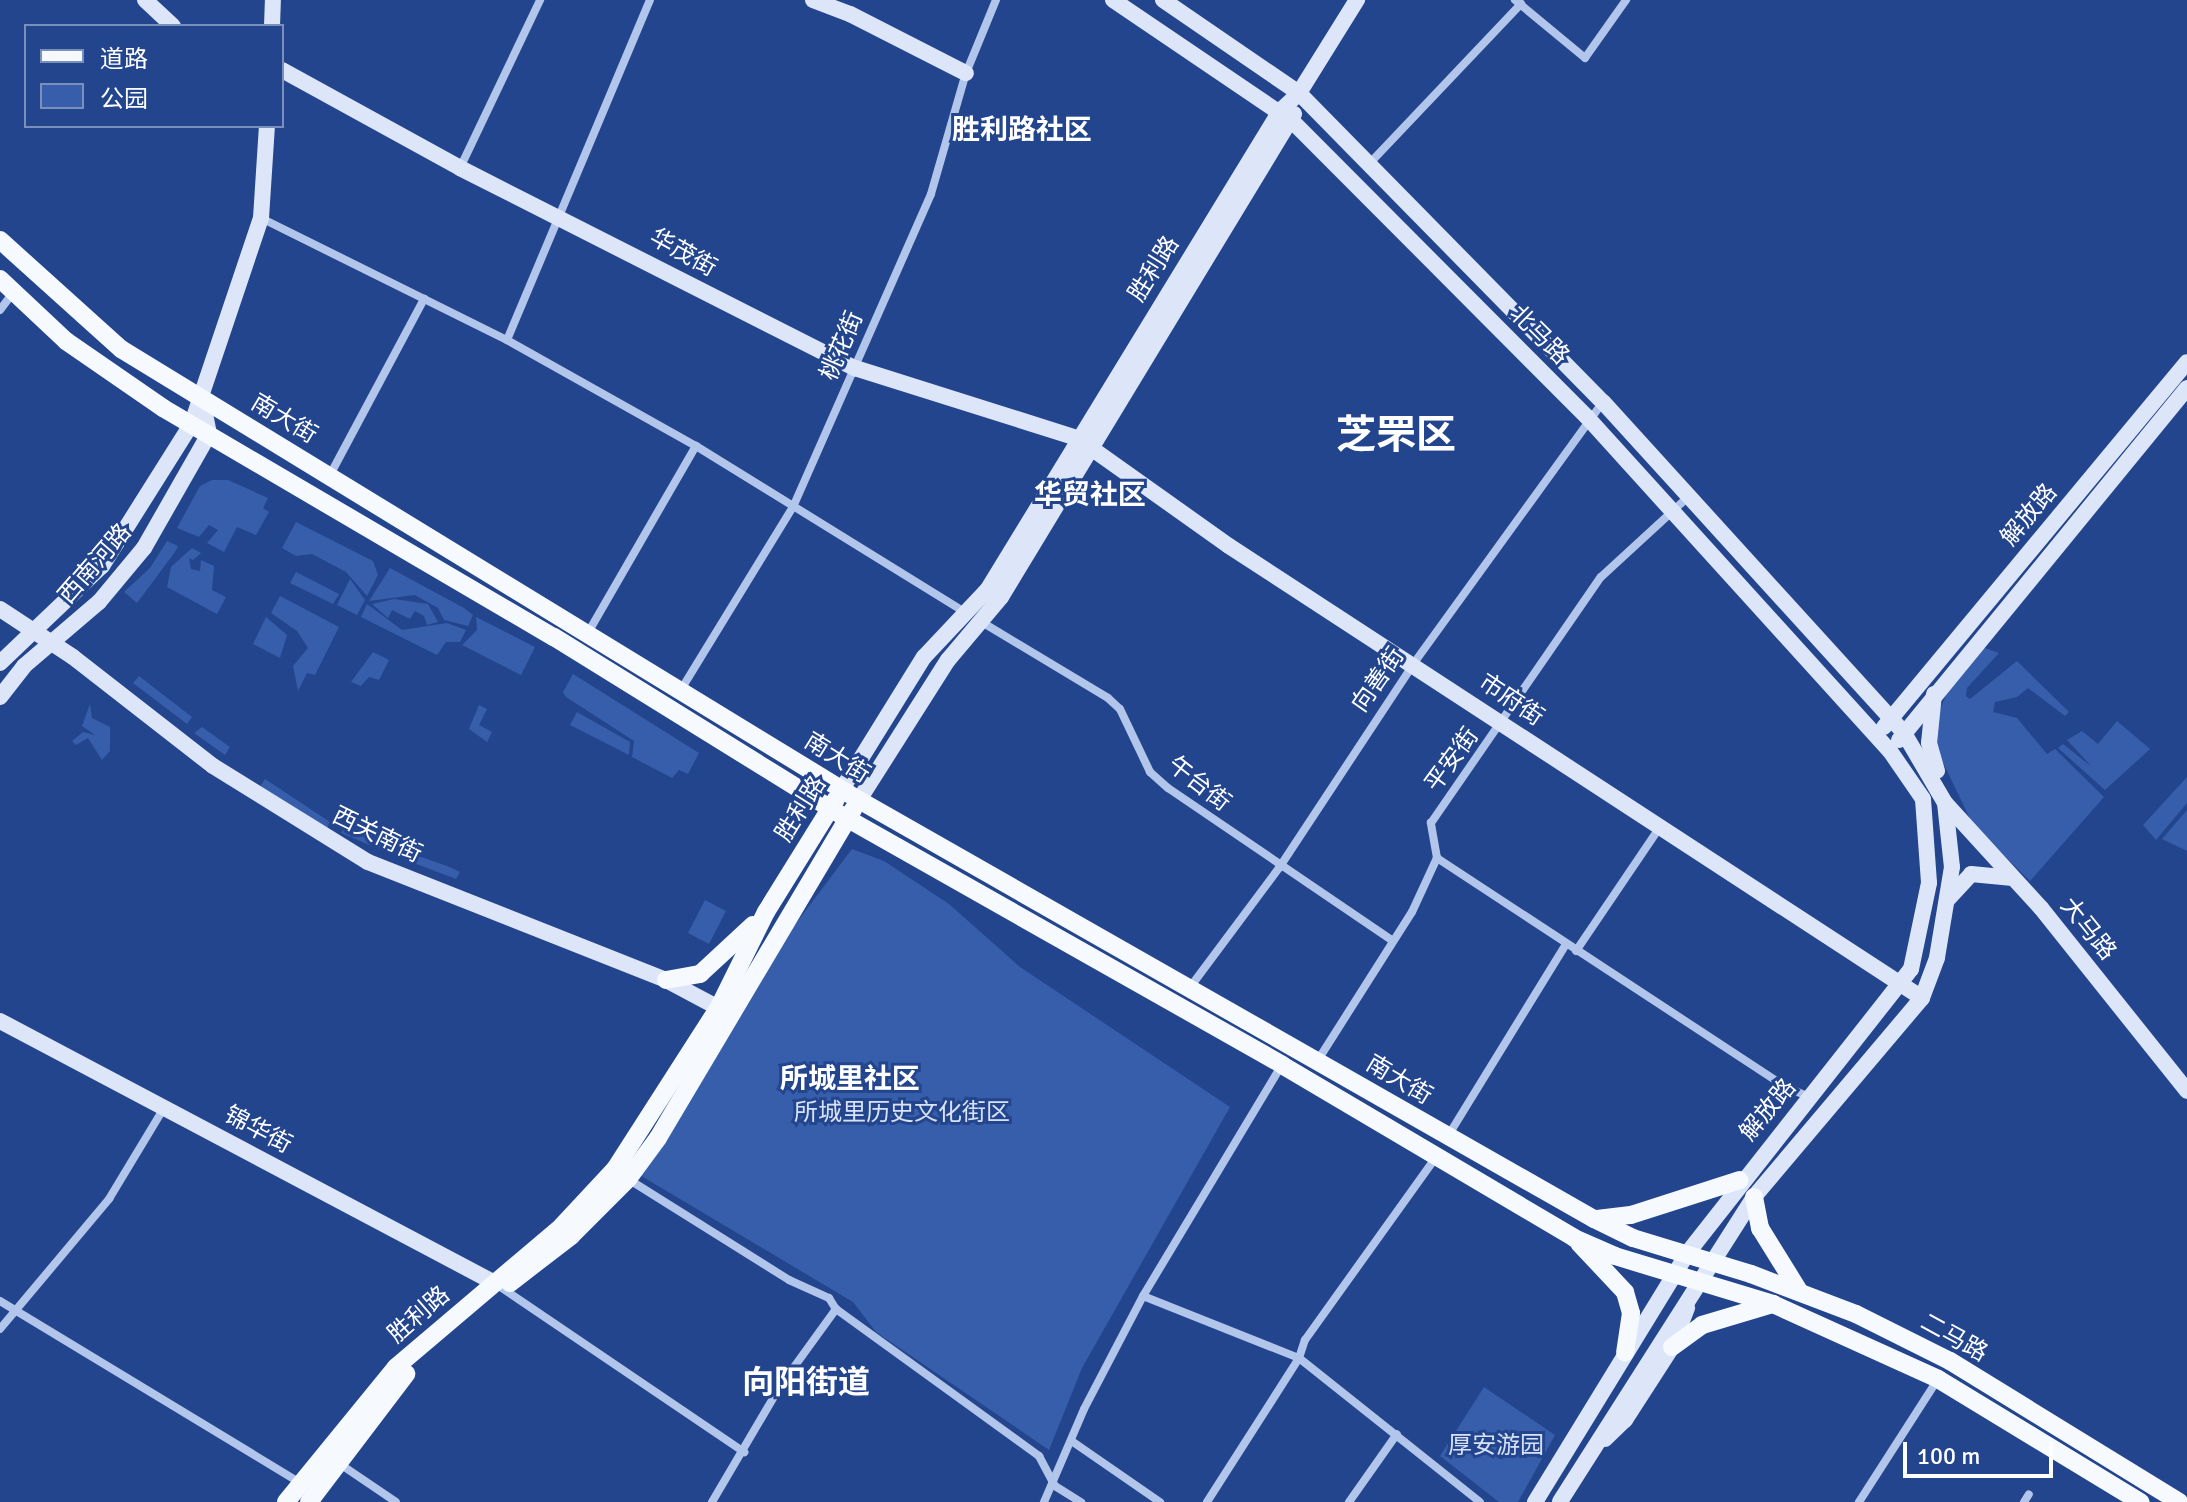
<!DOCTYPE html>
<html>
<head>
<meta charset="utf-8">
<style>
  body { margin:0 }
  #map { position:relative; width:2187px; height:1502px; overflow:hidden; background:#23458d; font-family:Signika,"Noto Sans SC",sans-serif }
  div>[style] { position:absolute }
  [style*='--x'] { left:calc(var(--x)*1px); top:calc(var(--y)*1px); width:calc(var(--w)*1px); rotate:calc(var(--a)*1deg) }
  .green>* { inset:0; background:#375eaa }
  .street>* { height:8px; margin:-4px; padding:0 4px; transform-origin:4px; border-radius:4px; background:#b2c5eb }
  .secondary>* { height:16px; margin:-8px; padding:0 8px; transform-origin:8px; border-radius:8px; background:#dde6f9 }
  .primary>* { height:18px; margin:-9px; padding:0 9px; transform-origin:9px; border-radius:9px; background:#f6f9fe }
  span { translate:-50% -50%; white-space:nowrap; text-align:center; line-height:1.15; -webkit-text-stroke:6px #23458d; paint-order:stroke }
  .street-label { font-size:24px; color:#fff }
  .park-label { font-size:24px; color:#d7e2f8 }
  .quarter-label { font-size:28px; color:#fff; font-weight:700 }
  .district-label { font-size:32px; color:#fff; font-weight:700 }
  .town-label { font-size:40px; color:#fff; font-weight:700 }
  .legend { position:absolute; left:24px; top:24px; width:260px; height:104px; box-sizing:border-box; background:#23458d; border:2px solid #7b8fbb; margin:0; padding:10px 14px; list-style:none; font-size:24px; color:#fff }
  .legend li { display:flex; align-items:center; gap:16px; height:40px }
  .legend b { width:40px; border:2px solid #7b8fbb }
  .scale { position:absolute; left:1903px; top:1442px; width:150px; height:36px; box-sizing:border-box; border:4px solid #fff; border-top:0; padding-left:10px; font-size:24px; line-height:28px; white-space:nowrap; color:#fff; -webkit-text-stroke:6px #23458d; paint-order:stroke }
</style>
</head>
<body>
<div id="map">
  <div class="green">
    <div style="clip-path:polygon(212px 480px,228px 480px,268px 498px,263px 508px,269px 512px,256px 535px,237px 527px,224px 552px,207px 543px,218px 530px,209px 525px,199px 537px,177px 528px,200px 486px)"></div>
    <div style="clip-path:polygon(296px 522px,373px 561px,378px 575px,367px 596px,346px 572px,312px 554px,296px 556px,282px 548px)"></div>
    <div style="clip-path:polygon(167px 541px,178px 546px,175px 552px,137px 603px,124px 592px,150px 568px)"></div>
    <div style="clip-path:polygon(192px 548px,201px 553px,193px 560px,189px 558px,191px 569px,200px 571px,201px 560px,214px 566px,212px 590px,226px 597px,217px 614px,167px 587px,171px 567px)"></div>
    <div style="clip-path:polygon(390px 568px,464px 608px,473px 615px,468px 626px,444px 620px,438px 608px,415px 595px,369px 601px)"></div>
    <div style="clip-path:polygon(296px 572px,339px 594px,333px 604px,290px 583px)"></div>
    <div style="clip-path:polygon(350px 579px,365px 600px,357px 615px,337px 605px)"></div>
    <div style="clip-path:polygon(280px 596px,339px 627px,315px 675px,307px 673px,298px 691px,293px 666px,308px 648px,297px 631px,271px 613px)"></div>
    <div style="clip-path:polygon(394px 599px,428px 604px,438px 622px,427px 625px,424px 616px,415px 611px,410px 619px,392px 610px,388px 618px,372px 604px)"></div>
    <div style="clip-path:polygon(367px 604px,402px 630px,447px 623px,466px 630px,460px 642px,446px 642px,437px 655px,361px 617px)"></div>
    <div style="clip-path:polygon(266px 617px,287px 635px,280px 658px,253px 644px)"></div>
    <div style="clip-path:polygon(476px 617px,535px 647px,521px 675px,462px 645px,477px 630px)"></div>
    <div style="clip-path:polygon(1982px 647px,1999px 653px,1967px 688px,1966px 696px,1970px 699px,2017px 661px,2069px 712px,2065px 716px,2028px 688px,2017px 697px,1995px 702px,1993px 712px,2017px 718px,2047px 754px,2055px 749px,2104px 797px,2030px 881px,1973px 825px,1937px 750px,1935px 722px,1953px 678px)"></div>
    <div style="clip-path:polygon(373px 652px,389px 660px,379px 680px,369px 677px,361px 686px,351px 682px)"></div>
    <div style="clip-path:polygon(573px 674px,699px 753px,688px 774px,679px 770px,672px 778px,632px 757px,634px 741px,566px 697px,563px 692px)"></div>
    <div style="clip-path:polygon(139px 676px,192px 717px,187px 724px,133px 683px)"></div>
    <div style="clip-path:polygon(90px 704px,92px 718px,110px 727px,110px 751px,102px 760px,88px 738px,76px 745px,72px 741px,83px 732px,95px 735px,82px 726px)"></div>
    <div style="clip-path:polygon(479px 705px,487px 709px,479px 725px,492px 732px,487px 742px,469px 729px)"></div>
    <div style="clip-path:polygon(577px 712px,630px 742px,629px 755px,570px 725px)"></div>
    <div style="clip-path:polygon(2117px 721px,2150px 749px,2105px 790px,2058px 748px,2063px 744px,2092px 767px,2067px 740px,2082px 731px,2098px 744px)"></div>
    <div style="clip-path:polygon(202px 727px,230px 747px,225px 755px,194px 733px)"></div>
    <div style="clip-path:polygon(2187px 777px,2187px 803px,2156px 840px,2143px 825px)"></div>
    <div style="clip-path:polygon(265px 779px,330px 822px,327px 829px,260px 787px)"></div>
    <div style="clip-path:polygon(2187px 810px,2187px 851px,2162px 839px)"></div>
    <div style="clip-path:polygon(345px 826px,385px 842px,400px 849px,384px 851px,341px 833px)"></div>
    <div style="clip-path:polygon(852px 849px,884px 861px,949px 904px,1020px 967px,1230px 1107px,1082px 1368px,1049px 1450px,876px 1332px,853px 1302px,638px 1174px,794px 926px)"></div>
    <div style="clip-path:polygon(407px 852px,447px 866px,460px 872px,456px 879px,403px 859px)"></div>
    <div style="clip-path:polygon(705px 900px,726px 911px,709px 944px,688px 933px)"></div>
    <div style="clip-path:polygon(1484px 1387px,1555px 1435px,1518px 1502px,1499px 1502px,1440px 1456px)"></div>
  </div>
  <div class="street">
    <div style="--x:1515;--y:0;--w:91;--a:39.6"></div>
    <div style="--x:1585;--y:58;--w:71;--a:-54.7"></div>
    <div style="--x:1369;--y:164;--w:221;--a:-46.5"></div>
    <div style="--x:460;--y:168;--w:186;--a:-64.5"></div>
    <div style="--x:261;--y:218;--w:275;--a:26.4"></div>
    <div style="--x:507;--y:340;--w:217;--a:29.3"></div>
    <div style="--x:696;--y:446;--w:316;--a:31.7"></div>
    <div style="--x:0;--y:310;--w:21;--a:-53"></div>
    <div style="--x:507;--y:340;--w:369;--a:-67.2"></div>
    <div style="--x:330;--y:475;--w:200;--a:-61.9"></div>
    <div style="--x:980;--y:621;--w:149;--a:31"></div>
    <div style="--x:1108;--y:698;--w:16;--a:43"></div>
    <div style="--x:1120;--y:709;--w:70;--a:64.5"></div>
    <div style="--x:1150;--y:772;--w:24;--a:42"></div>
    <div style="--x:1168;--y:788;--w:271;--a:34.2"></div>
    <div style="--x:589;--y:631;--w:214;--a:-60"></div>
    <div style="--x:682;--y:688;--w:212;--a:-58.5"></div>
    <div style="--x:793;--y:507;--w:342;--a:-66.2"></div>
    <div style="--x:931;--y:194;--w:126;--a:-73.9"></div>
    <div style="--x:966;--y:73;--w:79;--a:-67.7"></div>
    <div style="--x:1437;--y:858;--w:413;--a:33.3"></div>
    <div style="--x:1782;--y:1085;--w:30;--a:24"></div>
    <div style="--x:1576;--y:951;--w:150;--a:-55.9"></div>
    <div style="--x:1191;--y:986;--w:147;--a:-53.3"></div>
    <div style="--x:1279;--y:868;--w:245;--a:-56.6"></div>
    <div style="--x:1414;--y:663;--w:322;--a:-54.1"></div>
    <div style="--x:1318;--y:1060;--w:175;--a:-57.6"></div>
    <div style="--x:1412;--y:912;--w:60;--a:-65.2"></div>
    <div style="--x:1437;--y:858;--w:36;--a:-100"></div>
    <div style="--x:1431;--y:823;--w:299;--a:-55.4"></div>
    <div style="--x:1601;--y:577;--w:120;--a:-42.6"></div>
    <div style="--x:1448;--y:1136;--w:225;--a:-58.4"></div>
    <div style="--x:628;--y:1179;--w:190;--a:32.1"></div>
    <div style="--x:789;--y:1280;--w:44;--a:24.2"></div>
    <div style="--x:829;--y:1298;--w:13;--a:58"></div>
    <div style="--x:836;--y:1309;--w:251;--a:35.9"></div>
    <div style="--x:1039;--y:1456;--w:34;--a:62"></div>
    <div style="--x:1055;--y:1486;--w:31;--a:32"></div>
    <div style="--x:496;--y:1284;--w:300;--a:34.1"></div>
    <div style="--x:1143;--y:1296;--w:168;--a:21.7"></div>
    <div style="--x:1299;--y:1358;--w:231;--a:38.5"></div>
    <div style="--x:0;--y:1301;--w:350;--a:31.2"></div>
    <div style="--x:0;--y:1329;--w:170;--a:-50"></div>
    <div style="--x:109;--y:1199;--w:106;--a:-58.9"></div>
    <div style="--x:1073;--y:1442;--w:106;--a:34.6"></div>
    <div style="--x:337;--y:1462;--w:71;--a:34.1"></div>
    <div style="--x:712;--y:1502;--w:136;--a:-59.5"></div>
    <div style="--x:781;--y:1385;--w:94;--a:-54.1"></div>
    <div style="--x:1044;--y:1502;--w:101;--a:-66.7"></div>
    <div style="--x:1084;--y:1409;--w:127;--a:-62.4"></div>
    <div style="--x:1143;--y:1296;--w:270;--a:-59"></div>
    <div style="--x:1207;--y:1502;--w:171;--a:-57.4"></div>
    <div style="--x:1299;--y:1358;--w:19;--a:-72"></div>
    <div style="--x:1305;--y:1340;--w:225;--a:-54.4"></div>
    <div style="--x:1349;--y:1502;--w:83;--a:-54.8"></div>
    <div style="--x:1859;--y:1502;--w:146;--a:-57.3"></div>
    <div style="--x:2024;--y:1502;--w:9;--a:-58"></div>
  </div>
  <div class="secondary">
    <div style="--x:145;--y:0;--w:38;--a:43"></div>
    <div style="--x:813;--y:0;--w:40;--a:21"></div>
    <div style="--x:850;--y:14;--w:130;--a:27"></div>
    <div style="--x:1113;--y:0;--w:216;--a:34.1"></div>
    <div style="--x:1292;--y:121;--w:418;--a:45.1"></div>
    <div style="--x:1587;--y:417;--w:451;--a:47.8"></div>
    <div style="--x:1890;--y:751;--w:58;--a:55.5"></div>
    <div style="--x:1923;--y:799;--w:84;--a:85.9"></div>
    <div style="--x:1929;--y:883;--w:88;--a:101.8"></div>
    <div style="--x:1911;--y:969;--w:362;--a:128.2"></div>
    <div style="--x:1687;--y:1254;--w:291;--a:121.5"></div>
    <div style="--x:1163;--y:0;--w:165;--a:34.4"></div>
    <div style="--x:1299;--y:93;--w:433;--a:45.5"></div>
    <div style="--x:1603;--y:402;--w:447;--a:47.7"></div>
    <div style="--x:1904;--y:733;--w:81;--a:59.6"></div>
    <div style="--x:1945;--y:803;--w:64;--a:83.8"></div>
    <div style="--x:1952;--y:867;--w:92;--a:99.4"></div>
    <div style="--x:1937;--y:958;--w:43;--a:110.6"></div>
    <div style="--x:1922;--y:998;--w:260;--a:130.2"></div>
    <div style="--x:1754;--y:1197;--w:361;--a:122.5"></div>
    <div style="--x:272;--y:26;--w:26;--a:-88"></div>
    <div style="--x:282;--y:70;--w:203;--a:28.8"></div>
    <div style="--x:460;--y:168;--w:443;--a:26.9"></div>
    <div style="--x:855;--y:368;--w:233;--a:17.5"></div>
    <div style="--x:1077;--y:438;--w:186;--a:35.4"></div>
    <div style="--x:1229;--y:546;--w:827;--a:33.11"></div>
    <div style="--x:0;--y:609;--w:87;--a:33.3"></div>
    <div style="--x:73;--y:657;--w:177;--a:37.9"></div>
    <div style="--x:213;--y:766;--w:182;--a:31.8"></div>
    <div style="--x:368;--y:862;--w:321;--a:21.6"></div>
    <div style="--x:666;--y:980;--w:70;--a:28"></div>
    <div style="--x:0;--y:663;--w:141;--a:-43.6"></div>
    <div style="--x:102;--y:566;--w:169;--a:-57.8"></div>
    <div style="--x:192;--y:423;--w:216;--a:-71.4"></div>
    <div style="--x:261;--y:218;--w:92;--a:-86.3"></div>
    <div style="--x:1934;--y:694;--w:49;--a:95.8"></div>
    <div style="--x:1929;--y:743;--w:29;--a:74"></div>
    <div style="--x:0;--y:697;--w:39;--a:-52"></div>
    <div style="--x:24;--y:666;--w:99;--a:-40.5"></div>
    <div style="--x:99;--y:602;--w:70;--a:-50.2"></div>
    <div style="--x:144;--y:548;--w:131;--a:-60.3"></div>
    <div style="--x:209;--y:434;--w:36;--a:-101"></div>
    <div style="--x:1884;--y:727;--w:474;--a:-50.3"></div>
    <div style="--x:1899;--y:740;--w:455;--a:-50.7"></div>
    <div style="--x:842;--y:789;--w:155;--a:-58.2"></div>
    <div style="--x:924;--y:657;--w:93;--a:-46.7"></div>
    <div style="--x:988;--y:589;--w:560;--a:-58.58"></div>
    <div style="--x:1280;--y:111;--w:26;--a:-43"></div>
    <div style="--x:1299;--y:93;--w:110;--a:-58.1"></div>
    <div style="--x:859;--y:800;--w:166;--a:-57.6"></div>
    <div style="--x:948;--y:660;--w:82;--a:-49.9"></div>
    <div style="--x:1001;--y:597;--w:565;--a:-58.76"></div>
    <div style="--x:1946;--y:804;--w:141;--a:47.6"></div>
    <div style="--x:2041;--y:908;--w:234;--a:51.4"></div>
    <div style="--x:1948;--y:899;--w:34;--a:-47"></div>
    <div style="--x:1971;--y:874;--w:42;--a:5.4"></div>
    <div style="--x:0;--y:1021;--w:558;--a:27.9"></div>
    <div style="--x:1605;--y:1439;--w:28;--a:-44"></div>
    <div style="--x:1625;--y:1420;--w:87;--a:-57.2"></div>
    <div style="--x:1672;--y:1347;--w:42;--a:-69"></div>
  </div>
  <div class="primary">
    <div style="--x:0;--y:240;--w:163;--a:42"></div>
    <div style="--x:121;--y:349;--w:865;--a:31.43"></div>
    <div style="--x:859;--y:800;--w:846;--a:29.69"></div>
    <div style="--x:1594;--y:1219;--w:43;--a:26"></div>
    <div style="--x:1633;--y:1238;--w:123;--a:17"></div>
    <div style="--x:1751;--y:1274;--w:112;--a:20.9"></div>
    <div style="--x:1856;--y:1314;--w:105;--a:26.6"></div>
    <div style="--x:1950;--y:1361;--w:269;--a:31.6"></div>
    <div style="--x:0;--y:279;--w:91;--a:43.2"></div>
    <div style="--x:66;--y:341;--w:118;--a:34.6"></div>
    <div style="--x:163;--y:408;--w:453;--a:30.4"></div>
    <div style="--x:554;--y:637;--w:346;--a:31.8"></div>
    <div style="--x:848;--y:819;--w:499;--a:29.5"></div>
    <div style="--x:1282;--y:1065;--w:339;--a:30.6"></div>
    <div style="--x:1574;--y:1238;--w:45;--a:23.7"></div>
    <div style="--x:1615;--y:1256;--w:165;--a:16.9"></div>
    <div style="--x:1773;--y:1304;--w:181;--a:24.4"></div>
    <div style="--x:1938;--y:1379;--w:237;--a:31.3"></div>
    <div style="--x:666;--y:980;--w:35;--a:-10"></div>
    <div style="--x:700;--y:974;--w:72;--a:-42.8"></div>
    <div style="--x:1754;--y:1197;--w:32;--a:79"></div>
    <div style="--x:1760;--y:1228;--w:74;--a:58.2"></div>
    <div style="--x:1597;--y:1219;--w:34;--a:-7"></div>
    <div style="--x:1631;--y:1215;--w:114;--a:-17.8"></div>
    <div style="--x:1579;--y:1243;--w:67;--a:46.8"></div>
    <div style="--x:1625;--y:1292;--w:22;--a:74"></div>
    <div style="--x:1631;--y:1313;--w:40;--a:98.5"></div>
    <div style="--x:510;--y:1283;--w:77;--a:-37.6"></div>
    <div style="--x:571;--y:1236;--w:81;--a:-45"></div>
    <div style="--x:628;--y:1179;--w:51;--a:-53.8"></div>
    <div style="--x:658;--y:1138;--w:382;--a:-59.3"></div>
    <div style="--x:1672;--y:1347;--w:37;--a:-36"></div>
    <div style="--x:1702;--y:1325;--w:74;--a:-16.5"></div>
    <div style="--x:286;--y:1502;--w:174;--a:-50.8"></div>
    <div style="--x:396;--y:1367;--w:218;--a:-40.3"></div>
    <div style="--x:562;--y:1226;--w:78;--a:-47.1"></div>
    <div style="--x:615;--y:1169;--w:193;--a:-57.3"></div>
    <div style="--x:719;--y:1007;--w:106;--a:-63.7"></div>
    <div style="--x:766;--y:912;--w:133;--a:-58.2"></div>
    <div style="--x:309;--y:1502;--w:161;--a:-52.8"></div>
  </div>
  <div class="street-label">
    <span style="left:683px;top:253px;rotate:29deg">华茂街</span>
    <span style="left:1154px;top:269px;rotate:-58deg">胜利路</span>
    <span style="left:1539px;top:335px;rotate:45deg">北马路</span>
    <span style="left:842px;top:346px;rotate:-67deg">桃花街</span>
    <span style="left:284px;top:419px;rotate:31deg">南大街</span>
    <span style="left:2029px;top:515px;rotate:-50deg">解放路</span>
    <span style="left:95px;top:564px;rotate:-49deg">西南河路</span>
    <span style="left:1378px;top:680px;rotate:-55deg">向善街</span>
    <span style="left:1511px;top:700px;rotate:34deg">市府街</span>
    <span style="left:837px;top:758px;rotate:32deg">南大街</span>
    <span style="left:1452px;top:760px;rotate:-54deg">平安街</span>
    <span style="left:1199px;top:784px;rotate:38deg">午台街</span>
    <span style="left:801px;top:809px;rotate:-58deg">胜利路</span>
    <span style="left:377px;top:835px;rotate:26deg">西关南街</span>
    <span style="left:2088px;top:929px;rotate:51deg">大马路</span>
    <span style="left:1399px;top:1080px;rotate:31deg">南大街</span>
    <span style="left:1768px;top:1110px;rotate:-50deg">解放路</span>
    <span style="left:258px;top:1130px;rotate:28deg">锦华街</span>
    <span style="left:419px;top:1315px;rotate:-41deg">胜利路</span>
    <span style="left:1954px;top:1338px;rotate:29deg">二马路</span>
  </div>
  <div class="park-label">
    <span style="left:902px;top:1113px">所城里历史文化街区</span>
    <span style="left:1496px;top:1446px">厚安游园</span>
  </div>
  <div class="quarter-label">
    <span style="left:1022px;top:130px">胜利路社区</span>
    <span style="left:1090px;top:495px">华贸社区</span>
    <span style="left:850px;top:1079px">所城里社区</span>
  </div>
  <div class="district-label">
    <span style="left:806px;top:1383px">向阳街道</span>
  </div>
  <div class="town-label">
    <span style="left:1396px;top:435px">芝罘区</span>
  </div>
  <ul class="legend">
  <li><b style="height:10px;background:#f6f9fe"></b>道路</li>
  <li><b style="height:22px;background:#375eaa"></b>公园</li>
  </ul>
  <div class="scale">100 m</div>
</div>
</body>
</html>
